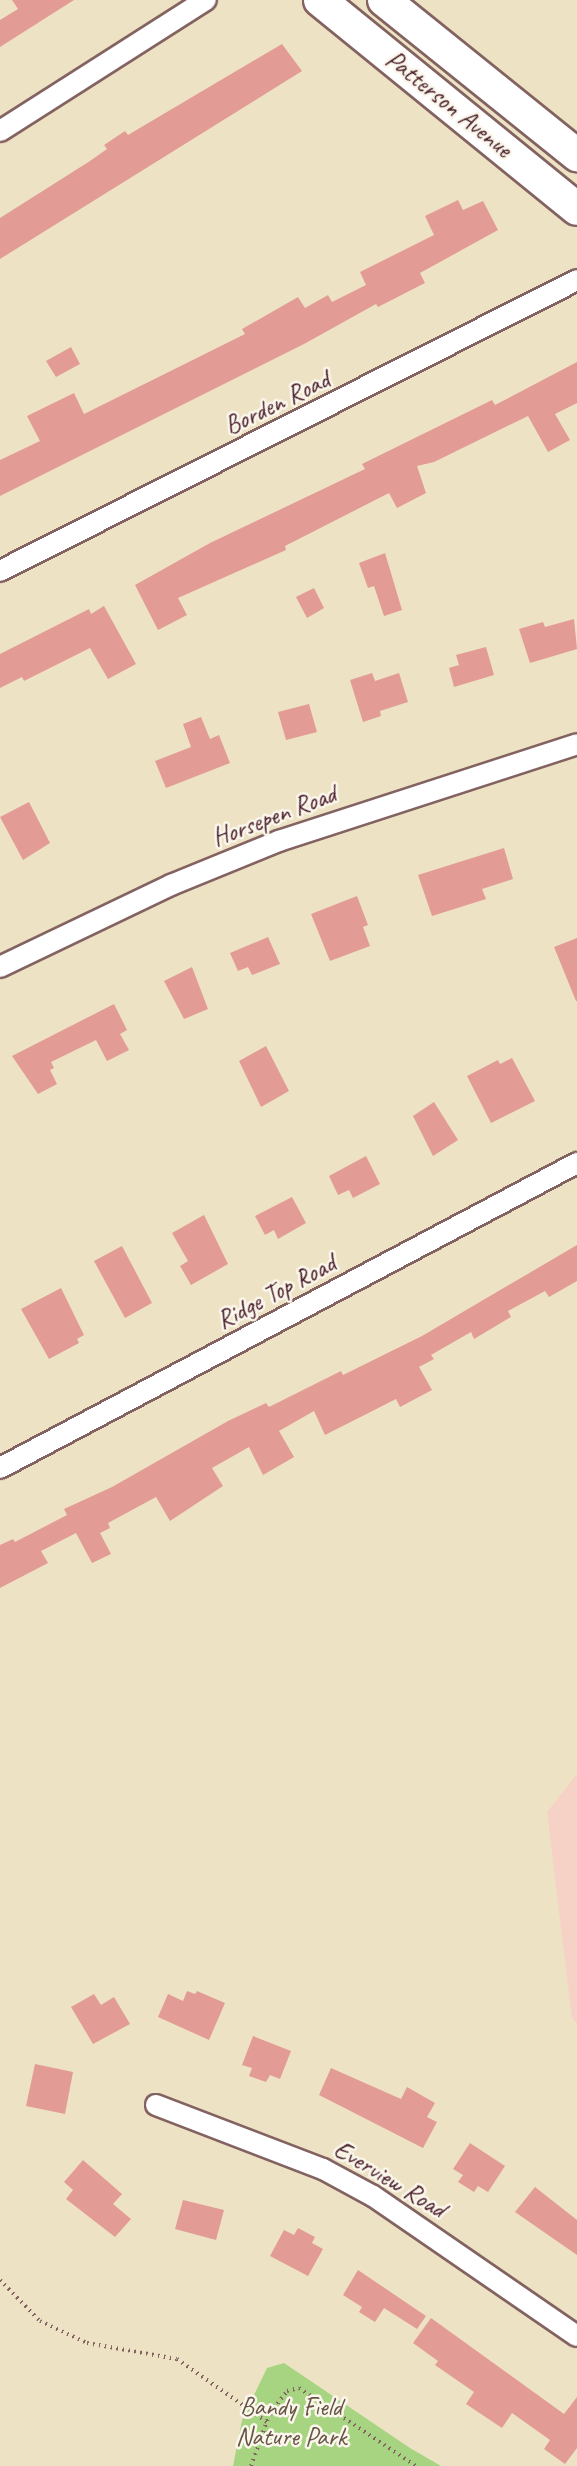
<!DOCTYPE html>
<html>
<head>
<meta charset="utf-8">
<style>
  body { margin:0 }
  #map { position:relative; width:577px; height:2466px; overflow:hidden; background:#eee2c4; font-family:Caveat,sans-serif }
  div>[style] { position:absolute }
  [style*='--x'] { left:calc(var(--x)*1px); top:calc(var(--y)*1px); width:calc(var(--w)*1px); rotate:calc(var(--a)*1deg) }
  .built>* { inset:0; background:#f6d1c5 }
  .green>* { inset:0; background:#a6d481 }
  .building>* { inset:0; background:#e29c95 }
  .path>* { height:4px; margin-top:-2px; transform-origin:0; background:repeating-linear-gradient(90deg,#836361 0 1.5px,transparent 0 6px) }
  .roads { filter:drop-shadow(2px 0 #836361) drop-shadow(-2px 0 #836361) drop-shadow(0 2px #836361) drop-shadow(0 -2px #836361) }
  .street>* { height:20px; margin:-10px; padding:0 10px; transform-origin:10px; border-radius:10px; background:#fff }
  .primary>* { height:32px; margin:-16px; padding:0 16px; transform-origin:16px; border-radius:16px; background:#fff }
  span { translate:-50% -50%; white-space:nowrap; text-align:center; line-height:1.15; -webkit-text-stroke:5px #fbf7ec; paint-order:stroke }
  .street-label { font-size:26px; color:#4a1f2b }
  .park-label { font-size:26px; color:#665545 }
</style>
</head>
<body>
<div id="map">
  <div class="built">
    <div style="clip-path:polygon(577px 1774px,577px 2023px,572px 2019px,547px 1812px)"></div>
  </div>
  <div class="green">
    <div style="clip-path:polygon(284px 2363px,410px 2448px,441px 2466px,233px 2466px,242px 2420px,267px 2368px)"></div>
  </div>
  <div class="building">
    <div style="clip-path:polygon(12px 0,74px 0,0 47px,0 20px,18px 9px)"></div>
    <div style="clip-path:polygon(282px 44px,302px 71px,0 259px,0 218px,90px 161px,107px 149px,104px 145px,125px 131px,128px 135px)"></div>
    <div style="clip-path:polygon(458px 200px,463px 210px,483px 201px,498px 230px,420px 273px,425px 283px,378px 307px,376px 304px,304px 344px,0 496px,0 460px,40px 441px,27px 416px,74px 393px,84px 414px,245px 334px,242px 329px,298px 297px,305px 308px,328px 295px,332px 302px,366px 285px,360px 272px,434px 235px,425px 216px)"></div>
    <div style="clip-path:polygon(71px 347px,80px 364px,56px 377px,46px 361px)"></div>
    <div style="clip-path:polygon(577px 362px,577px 403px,555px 414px,570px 440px,548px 452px,528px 416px,434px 462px,417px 466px,426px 493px,397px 508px,389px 493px,285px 546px,286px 550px,178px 598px,187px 615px,158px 630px,135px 585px,210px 543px,365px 469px,362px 464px,492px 400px,495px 405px)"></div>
    <div style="clip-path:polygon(385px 553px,402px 610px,384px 616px,374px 586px,368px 588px,359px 563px)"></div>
    <div style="clip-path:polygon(314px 588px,324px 608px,307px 618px,296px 597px)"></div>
    <div style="clip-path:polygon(104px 606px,136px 664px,108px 679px,90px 648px,24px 681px,22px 677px,0 688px,0 654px,89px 609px,91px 614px)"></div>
    <div style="clip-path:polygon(574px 619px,577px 649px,530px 663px,519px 629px,543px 622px,545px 627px)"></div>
    <div style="clip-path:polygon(486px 647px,494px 675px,454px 687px,449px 668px,459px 665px,456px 655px)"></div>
    <div style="clip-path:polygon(372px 673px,375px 681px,399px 673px,408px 702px,380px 711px,381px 716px,363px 722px,350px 680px)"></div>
    <div style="clip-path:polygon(309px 704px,317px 732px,286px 740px,278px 712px)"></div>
    <div style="clip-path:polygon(201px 717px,210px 739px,219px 735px,230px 763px,166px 788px,155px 761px,191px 747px,183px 724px)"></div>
    <div style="clip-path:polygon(29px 802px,50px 843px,23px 860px,0 817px)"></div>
    <div style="clip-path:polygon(504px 848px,513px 879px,482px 889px,486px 899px,432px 916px,418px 875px)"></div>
    <div style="clip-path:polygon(357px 896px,368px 925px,363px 927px,370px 946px,330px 961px,311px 914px)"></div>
    <div style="clip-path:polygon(268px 937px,280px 964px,252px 975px,248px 967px,238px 971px,230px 953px)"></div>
    <div style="clip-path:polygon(577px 938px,577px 1001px,576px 1001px,554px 947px)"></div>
    <div style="clip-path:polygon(192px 967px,208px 1009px,184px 1019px,164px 981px)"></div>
    <div style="clip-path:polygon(114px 1004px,127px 1030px,120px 1034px,129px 1050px,107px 1061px,96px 1040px,51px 1062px,54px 1068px,50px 1070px,57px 1084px,38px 1094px,12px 1056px)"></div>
    <div style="clip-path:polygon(266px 1046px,289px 1091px,261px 1107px,239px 1061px)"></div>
    <div style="clip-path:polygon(512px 1058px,535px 1101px,491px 1123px,467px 1076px,498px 1060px,500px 1064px)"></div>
    <div style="clip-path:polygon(434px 1102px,458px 1140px,433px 1156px,413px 1116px)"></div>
    <div style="clip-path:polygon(366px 1156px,380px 1184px,353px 1198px,349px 1190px,338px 1195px,329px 1176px)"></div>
    <div style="clip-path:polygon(292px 1197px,306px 1223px,278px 1239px,274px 1230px,265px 1235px,255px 1216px)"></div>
    <div style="clip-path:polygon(204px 1215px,228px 1264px,191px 1285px,180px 1266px,188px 1261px,172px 1233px)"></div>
    <div style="clip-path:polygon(577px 1245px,577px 1281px,549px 1297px,545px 1291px,508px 1311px,511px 1317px,474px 1339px,471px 1332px,431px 1355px,434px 1359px,419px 1367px,432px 1390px,400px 1407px,396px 1399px,325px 1435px,314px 1411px,279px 1431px,294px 1457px,263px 1475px,249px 1447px,212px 1468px,223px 1486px,170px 1521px,156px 1497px,108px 1523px,110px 1528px,100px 1533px,111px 1554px,92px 1563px,76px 1533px,41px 1551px,48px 1563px,0 1588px,0 1545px,13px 1539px,15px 1542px,67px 1515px,64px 1509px,112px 1487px,228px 1421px,266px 1403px,269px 1407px,341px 1371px,343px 1375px,422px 1336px)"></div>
    <div style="clip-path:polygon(122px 1246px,152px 1303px,125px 1318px,94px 1261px)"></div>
    <div style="clip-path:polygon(61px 1288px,84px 1335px,77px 1339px,79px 1343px,49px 1359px,21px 1309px)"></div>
    <div style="clip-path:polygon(187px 1991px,195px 1994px,197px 1991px,225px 2003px,209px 2040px,158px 2017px,168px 1994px,183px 2001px)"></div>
    <div style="clip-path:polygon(94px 1994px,101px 2005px,114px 1997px,130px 2024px,93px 2044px,71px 2007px)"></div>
    <div style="clip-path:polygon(253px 2036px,291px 2051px,280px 2079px,270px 2075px,266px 2082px,249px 2076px,252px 2068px,242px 2065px)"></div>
    <div style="clip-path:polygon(35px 2064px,73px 2072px,65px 2114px,26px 2106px)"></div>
    <div style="clip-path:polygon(331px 2068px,401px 2099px,407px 2087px,435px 2103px,427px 2117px,437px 2122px,423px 2148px,319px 2095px)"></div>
    <div style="clip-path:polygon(470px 2143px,505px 2166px,488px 2192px,478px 2186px,474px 2192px,458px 2182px,463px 2175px,453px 2169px)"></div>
    <div style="clip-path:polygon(83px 2160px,122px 2194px,113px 2204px,131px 2219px,115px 2237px,66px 2199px,73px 2190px,64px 2182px)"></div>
    <div style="clip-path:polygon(535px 2187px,577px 2220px,577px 2255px,515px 2212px)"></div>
    <div style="clip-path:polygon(183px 2200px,224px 2210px,216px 2240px,175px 2229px)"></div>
    <div style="clip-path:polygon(298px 2228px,315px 2237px,312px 2243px,323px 2249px,308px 2276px,270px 2256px,284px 2230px,294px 2235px)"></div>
    <div style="clip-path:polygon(358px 2270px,426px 2316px,417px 2329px,384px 2308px,375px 2322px,359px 2312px,362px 2307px,343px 2295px)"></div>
    <div style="clip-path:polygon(431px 2318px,564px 2414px,577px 2397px,577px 2448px,565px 2464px,544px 2449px,550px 2440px,512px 2413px,502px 2428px,466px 2404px,474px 2392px,435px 2365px,438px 2361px,413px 2343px)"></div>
  </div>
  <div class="path">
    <div style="--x:0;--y:2280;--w:57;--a:45.7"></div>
    <div style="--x:40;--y:2321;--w:52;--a:25.1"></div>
    <div style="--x:87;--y:2343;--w:91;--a:10.1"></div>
    <div style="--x:177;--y:2359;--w:110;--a:35"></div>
    <div style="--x:251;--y:2466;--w:56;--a:-70.3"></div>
    <div style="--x:270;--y:2413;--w:28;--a:-52"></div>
    <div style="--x:287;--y:2391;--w:12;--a:-14"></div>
    <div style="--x:299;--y:2388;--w:141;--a:33.7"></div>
  </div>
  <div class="roads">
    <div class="street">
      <div style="--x:0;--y:131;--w:244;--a:-32.5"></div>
      <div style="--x:0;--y:571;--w:646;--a:-26.76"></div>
      <div style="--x:0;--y:967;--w:190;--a:-25.6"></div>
      <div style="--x:171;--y:885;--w:117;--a:-22.2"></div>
      <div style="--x:279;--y:841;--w:313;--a:-18"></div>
      <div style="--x:0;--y:1468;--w:653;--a:-27.86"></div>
      <div style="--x:156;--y:2105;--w:179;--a:21"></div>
      <div style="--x:323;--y:2169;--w:57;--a:28.4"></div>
      <div style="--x:373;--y:2196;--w:247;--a:34.5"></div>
    </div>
    <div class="primary">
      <div style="--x:320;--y:0;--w:331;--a:39.1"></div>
      <div style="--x:384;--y:0;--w:248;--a:38.8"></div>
    </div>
  </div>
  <div class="street-label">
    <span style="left:449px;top:104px;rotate:39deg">Patterson Avenue</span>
    <span style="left:277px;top:403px;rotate:-26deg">Borden Road</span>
    <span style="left:274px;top:816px;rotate:-21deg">Horsepen Road</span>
    <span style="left:276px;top:1292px;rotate:-28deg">Ridge Top Road</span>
    <span style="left:390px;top:2179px;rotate:31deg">Everview Road</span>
  </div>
  <div class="park-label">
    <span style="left:291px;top:2422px">Bandy Field<br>Nature Park</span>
  </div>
</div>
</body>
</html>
